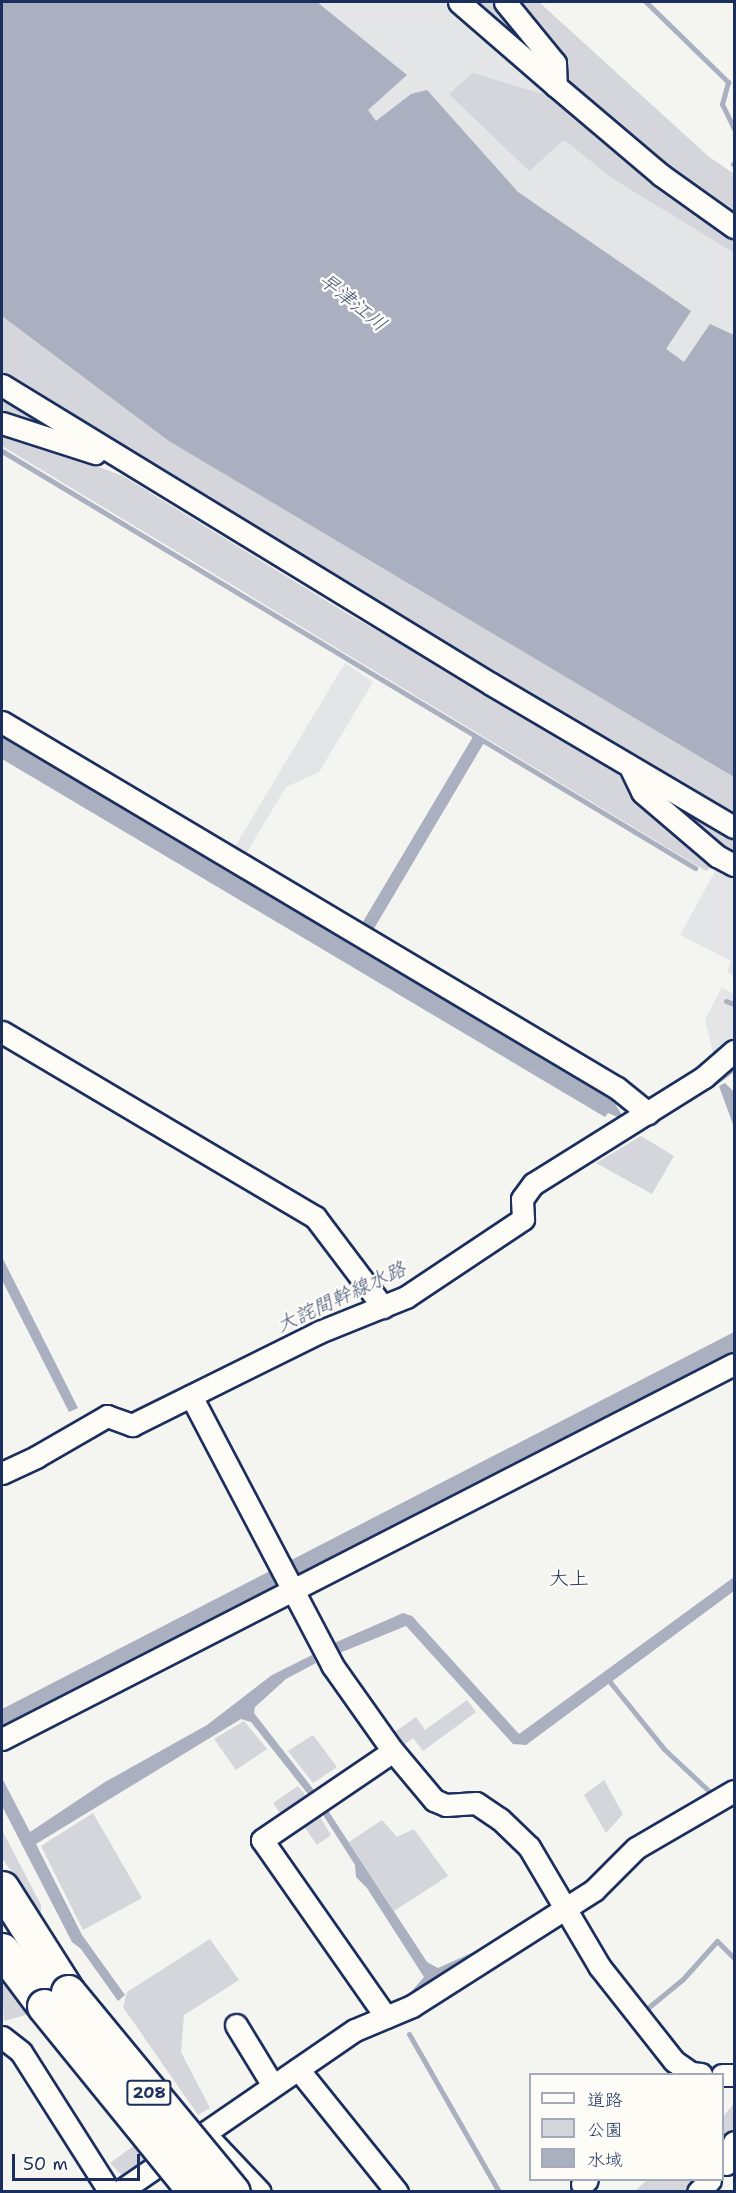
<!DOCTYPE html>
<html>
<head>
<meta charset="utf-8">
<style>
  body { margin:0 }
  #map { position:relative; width:736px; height:2193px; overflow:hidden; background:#f4f4f1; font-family:"Shantell Sans","Klee One",sans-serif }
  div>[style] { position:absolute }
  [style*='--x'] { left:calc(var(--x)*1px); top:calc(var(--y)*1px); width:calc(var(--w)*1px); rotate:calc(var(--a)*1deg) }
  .built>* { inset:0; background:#e4e5e6 }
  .green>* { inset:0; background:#d4d6db }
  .water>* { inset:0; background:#aab0bf }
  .stream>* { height:5px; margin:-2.5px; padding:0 2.5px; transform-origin:2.5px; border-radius:2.5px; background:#aab0bf }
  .roads { filter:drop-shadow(2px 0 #1b2f5e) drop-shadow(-2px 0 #1b2f5e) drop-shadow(0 2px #1b2f5e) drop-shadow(0 -2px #1b2f5e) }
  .street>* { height:21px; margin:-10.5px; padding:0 10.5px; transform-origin:10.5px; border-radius:10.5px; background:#fdfcf7 }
  .highway>* { height:33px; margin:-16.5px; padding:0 16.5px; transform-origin:16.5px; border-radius:16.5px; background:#fdfcf7 }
  .bridges { filter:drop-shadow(2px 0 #1b2f5e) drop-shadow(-2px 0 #1b2f5e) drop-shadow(0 2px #1b2f5e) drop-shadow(0 -2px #1b2f5e) }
  .highway-bridge>* { height:33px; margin:-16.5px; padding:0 16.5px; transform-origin:16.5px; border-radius:16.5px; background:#fdfcf7 }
  span { translate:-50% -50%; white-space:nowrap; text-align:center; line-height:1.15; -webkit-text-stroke:5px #fdfcf7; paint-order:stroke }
  .shield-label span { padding:2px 4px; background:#fdfcf7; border:2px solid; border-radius:4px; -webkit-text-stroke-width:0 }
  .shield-label { font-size:16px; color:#1b2f5e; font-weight:700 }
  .water-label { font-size:20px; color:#46567b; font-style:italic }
  .neighbourhood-label { font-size:20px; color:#1b2f5e }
  .frame { position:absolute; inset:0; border:3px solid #1b2f5e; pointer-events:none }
  .legend { position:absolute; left:529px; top:2073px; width:195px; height:108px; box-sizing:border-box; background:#fdfcf7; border:2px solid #a3aaba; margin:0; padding:8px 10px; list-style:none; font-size:18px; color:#1b2f5e }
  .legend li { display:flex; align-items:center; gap:12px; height:30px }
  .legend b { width:30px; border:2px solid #a3aaba }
  .scale { position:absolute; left:12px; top:2154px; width:128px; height:27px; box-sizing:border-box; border:3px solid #1b2f5e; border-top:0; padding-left:8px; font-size:18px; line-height:21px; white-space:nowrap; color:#1b2f5e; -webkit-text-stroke:4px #fdfcf7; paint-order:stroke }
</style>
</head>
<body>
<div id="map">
  <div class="built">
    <div style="clip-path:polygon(42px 2px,448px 2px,654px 180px,734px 235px,734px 518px)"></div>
    <div style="clip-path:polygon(345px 663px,373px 682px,319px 772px,286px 787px,244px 857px,233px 850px)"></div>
    <div style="clip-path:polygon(718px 866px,734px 874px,734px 976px,727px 972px,731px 961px,680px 935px)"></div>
    <div style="clip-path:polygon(722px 987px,734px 994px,734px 1038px,714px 1057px,705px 1020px)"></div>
  </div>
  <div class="green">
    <div style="clip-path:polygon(470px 2px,539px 2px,708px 156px,734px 174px,734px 218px,668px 171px)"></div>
    <div style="clip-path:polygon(473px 73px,562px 100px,734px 235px,734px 253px,612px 178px,564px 140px,529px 171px,449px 94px)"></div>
    <div style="clip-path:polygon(2px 299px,469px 617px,734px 777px,734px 818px,163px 477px,2px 372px)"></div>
    <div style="clip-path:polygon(2px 394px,84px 446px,2px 413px)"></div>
    <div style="clip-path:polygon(6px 432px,123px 476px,343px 611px,611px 765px,627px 786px,713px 866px,706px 871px,2px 446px,2px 434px)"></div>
    <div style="clip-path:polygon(645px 783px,734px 834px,734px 856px,711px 843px)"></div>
    <div style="clip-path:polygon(641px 1136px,674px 1156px,652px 1194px,596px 1163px)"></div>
    <div style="clip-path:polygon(467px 1700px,476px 1712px,423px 1751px,413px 1738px,401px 1747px,392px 1734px,416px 1717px,425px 1730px)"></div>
    <div style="clip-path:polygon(244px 1721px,267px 1749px,236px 1770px,214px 1739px)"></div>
    <div style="clip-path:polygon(313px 1735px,337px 1767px,313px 1783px,288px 1751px)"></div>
    <div style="clip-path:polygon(604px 1780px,623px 1814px,606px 1833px,584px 1795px)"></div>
    <div style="clip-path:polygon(298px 1786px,310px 1801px,283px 1817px,273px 1803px)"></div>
    <div style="clip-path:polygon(317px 1812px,331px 1835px,317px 1845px,301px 1822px)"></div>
    <div style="clip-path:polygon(93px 1813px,142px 1898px,83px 1930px,41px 1846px)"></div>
    <div style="clip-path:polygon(382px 1820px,397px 1837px,414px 1829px,448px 1876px,394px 1911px,349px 1842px)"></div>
    <div style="clip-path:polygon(2px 1830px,41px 1905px,41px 1914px,2px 1858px)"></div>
    <div style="clip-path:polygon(210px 1939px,239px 1980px,184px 2015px,181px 2052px,210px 2108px,198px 2115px,123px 2007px,127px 1992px)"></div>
    <div style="clip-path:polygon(2px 1980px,29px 2014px,4px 2021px)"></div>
    <div style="clip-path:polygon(734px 2103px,734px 2130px,723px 2158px,723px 2117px)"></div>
    <div style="clip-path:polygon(136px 2144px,150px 2163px,126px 2180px,110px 2163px)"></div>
    <div style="clip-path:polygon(647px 2180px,703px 2180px,690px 2191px,634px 2192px)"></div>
  </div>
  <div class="water">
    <div style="clip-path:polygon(2px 2px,317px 2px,407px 75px,368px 110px,376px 121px,411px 94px,427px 90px,518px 192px,691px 311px,666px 349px,684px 362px,710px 324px,734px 335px,734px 777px,169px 441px,2px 316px)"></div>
    <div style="clip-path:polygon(2px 735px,610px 1096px,622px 1115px,620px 1118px,608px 1113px,605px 1117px,2px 759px)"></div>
    <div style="clip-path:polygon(474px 735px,485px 741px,372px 932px,361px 925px)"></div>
    <div style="clip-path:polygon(734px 1066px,734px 1072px,721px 1082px,530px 1202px,503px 1230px,399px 1293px,318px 1326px,140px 1413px,40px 1470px,2px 1487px,2px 1480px,137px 1408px,318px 1320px,397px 1288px,502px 1224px,529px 1196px)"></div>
    <div style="clip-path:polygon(725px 1083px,734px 1092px,734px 1127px,719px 1086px)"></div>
    <div style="clip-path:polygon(2px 1257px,78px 1408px,69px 1412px,2px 1280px)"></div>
    <div style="clip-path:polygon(734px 1332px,734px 1354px,2px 1731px,2px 1709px)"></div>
    <div style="clip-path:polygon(734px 1577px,734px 1591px,526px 1745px,513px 1744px,406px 1626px,337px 1654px,332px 1644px,403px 1613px,412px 1616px,519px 1734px)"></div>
    <div style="clip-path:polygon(312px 1655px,316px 1663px,286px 1679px,255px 1707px,254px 1713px,317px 1794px,311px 1798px,251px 1722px,241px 1719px,36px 1844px,82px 1935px,125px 1995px,118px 2001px,81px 1949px,72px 1942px,2px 1806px,2px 1778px,30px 1832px,105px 1782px,207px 1725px,272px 1675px)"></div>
    <div style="clip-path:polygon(325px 1806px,427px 1962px,438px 1968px,496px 1942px,439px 1981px,428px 1982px,412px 1999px,404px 2000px,424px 1977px,367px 1888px,356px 1877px,355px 1865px,320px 1810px)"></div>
    <div style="clip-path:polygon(362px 2035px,365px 2039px,313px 2075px,310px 2069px)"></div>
  </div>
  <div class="stream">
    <div style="--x:646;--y:2;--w:115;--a:44.3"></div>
    <div style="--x:728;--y:82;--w:23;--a:105"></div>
    <div style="--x:722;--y:104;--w:28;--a:64"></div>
    <div style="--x:733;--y:164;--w:1;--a:-45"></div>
    <div style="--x:2;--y:451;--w:809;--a:31.04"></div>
    <div style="--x:726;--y:1001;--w:9;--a:21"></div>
    <div style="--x:610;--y:1682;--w:86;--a:51.1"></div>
    <div style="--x:664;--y:1749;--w:63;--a:43.1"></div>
    <div style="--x:644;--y:2011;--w:50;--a:-39.4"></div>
    <div style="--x:683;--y:1979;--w:51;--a:-48.2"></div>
    <div style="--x:717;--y:1941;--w:24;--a:45"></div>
    <div style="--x:409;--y:2034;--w:182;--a:60.3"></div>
  </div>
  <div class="roads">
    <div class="street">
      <div style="--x:459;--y:2;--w:128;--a:40.9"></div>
      <div style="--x:505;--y:2;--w:79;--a:50.7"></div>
      <div style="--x:555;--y:63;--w:23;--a:88"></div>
      <div style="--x:556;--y:86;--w:138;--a:40.3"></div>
      <div style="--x:661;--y:175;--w:90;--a:35.5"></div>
      <div style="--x:2;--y:385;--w:573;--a:31.44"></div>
      <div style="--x:491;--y:684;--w:282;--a:30.5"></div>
      <div style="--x:2;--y:423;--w:98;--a:17.9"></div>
      <div style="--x:2;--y:722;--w:716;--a:30.76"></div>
      <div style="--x:617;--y:1088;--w:40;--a:39"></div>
      <div style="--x:631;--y:769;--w:25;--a:64"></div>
      <div style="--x:642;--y:792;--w:99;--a:40.5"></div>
      <div style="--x:717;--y:856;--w:19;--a:28"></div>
      <div style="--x:2;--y:1032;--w:364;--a:30.6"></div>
      <div style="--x:315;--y:1217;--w:113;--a:52.9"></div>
      <div style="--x:191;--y:1396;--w:304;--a:62.3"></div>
      <div style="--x:332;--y:1665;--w:105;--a:54.7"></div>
      <div style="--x:393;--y:1751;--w:64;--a:50.1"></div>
      <div style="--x:434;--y:1800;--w:13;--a:23"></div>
      <div style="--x:446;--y:1805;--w:30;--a:-4"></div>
      <div style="--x:476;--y:1803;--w:29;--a:34"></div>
      <div style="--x:500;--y:1819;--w:40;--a:44"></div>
      <div style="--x:529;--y:1847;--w:138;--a:59.5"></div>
      <div style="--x:599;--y:1966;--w:121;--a:51.7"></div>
      <div style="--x:674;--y:2061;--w:21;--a:35"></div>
      <div style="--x:691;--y:2073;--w:10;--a:6"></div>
      <div style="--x:2;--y:1473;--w:38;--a:-25"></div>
      <div style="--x:36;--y:1457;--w:82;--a:-30"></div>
      <div style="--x:107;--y:1416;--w:27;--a:20"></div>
      <div style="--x:132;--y:1425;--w:209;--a:-26.4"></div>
      <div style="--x:319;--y:1332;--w:94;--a:-21.9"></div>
      <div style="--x:406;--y:1297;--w:141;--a:-33.7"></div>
      <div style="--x:523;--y:1219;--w:20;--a:-93"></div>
      <div style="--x:522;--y:1199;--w:19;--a:-54"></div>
      <div style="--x:533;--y:1184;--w:202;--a:-32"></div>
      <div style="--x:704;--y:1077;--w:40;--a:-41"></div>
      <div style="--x:2;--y:1739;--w:822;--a:-27.13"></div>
      <div style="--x:386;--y:2017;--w:216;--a:-125"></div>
      <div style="--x:262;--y:1840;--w:158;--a:-34.2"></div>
      <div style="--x:236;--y:2025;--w:69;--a:58.6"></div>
      <div style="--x:2;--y:2037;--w:24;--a:38"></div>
      <div style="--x:21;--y:2052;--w:166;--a:57.6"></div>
      <div style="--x:298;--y:2069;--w:158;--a:51.2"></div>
      <div style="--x:722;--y:2075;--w:12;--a:0"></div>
      <div style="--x:204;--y:2133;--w:81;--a:46.5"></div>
      <div style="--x:726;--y:2164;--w:23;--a:-70"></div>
      <div style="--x:582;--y:2184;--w:6;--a:-39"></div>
      <div style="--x:119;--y:2192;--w:286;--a:-34.5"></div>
      <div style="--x:355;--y:2030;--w:62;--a:-22.8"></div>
      <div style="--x:412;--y:2006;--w:216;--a:-32.5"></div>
      <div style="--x:594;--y:1890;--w:59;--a:-45"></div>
      <div style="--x:636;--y:1848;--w:113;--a:-30.2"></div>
      <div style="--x:698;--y:2192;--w:17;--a:-45"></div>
    </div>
    <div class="highway">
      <div style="--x:2;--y:1888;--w:123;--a:57.6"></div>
      <div style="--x:2;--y:1950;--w:70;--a:53.1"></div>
    </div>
  </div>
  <div class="bridges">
    <div class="highway-bridge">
      <div style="--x:68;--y:1992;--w:259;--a:50.5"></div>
      <div style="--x:44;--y:2006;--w:240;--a:50.9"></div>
    </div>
  </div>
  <div class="shield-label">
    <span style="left:149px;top:2093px">208</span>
  </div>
  <div class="water-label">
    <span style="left:353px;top:302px;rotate:39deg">早津江川</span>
    <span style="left:341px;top:1297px;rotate:-25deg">大詫間幹線水路</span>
  </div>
  <div class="neighbourhood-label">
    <span style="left:569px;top:1578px">大上</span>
  </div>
  <div class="frame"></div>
  <ul class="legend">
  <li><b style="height:8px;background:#fdfcf7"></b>道路</li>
  <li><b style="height:16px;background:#d4d6db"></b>公園</li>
  <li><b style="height:16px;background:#aab0bf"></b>水域</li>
  </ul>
  <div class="scale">50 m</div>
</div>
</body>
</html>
